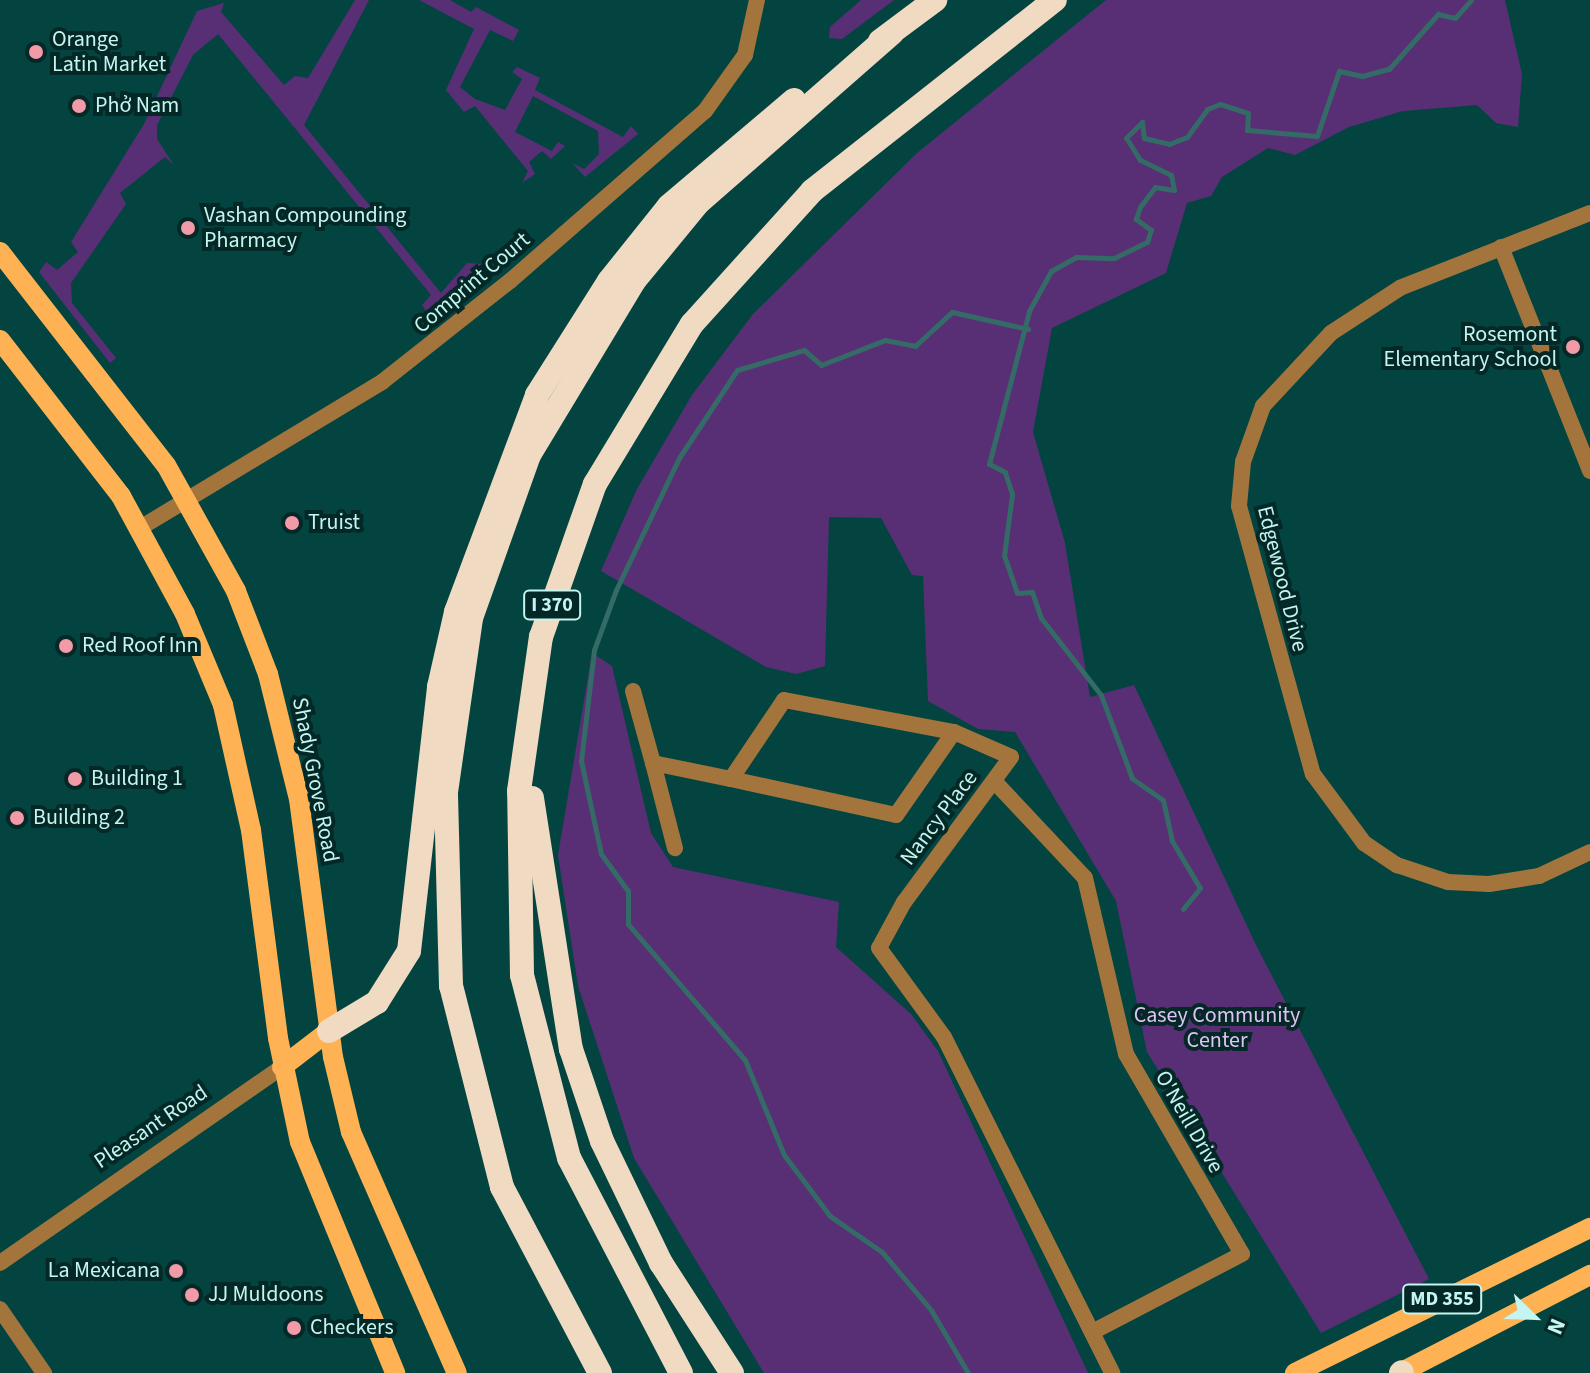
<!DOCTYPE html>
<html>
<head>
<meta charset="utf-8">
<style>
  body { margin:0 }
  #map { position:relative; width:1590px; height:1373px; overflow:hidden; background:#034441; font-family:"Source Sans 3",sans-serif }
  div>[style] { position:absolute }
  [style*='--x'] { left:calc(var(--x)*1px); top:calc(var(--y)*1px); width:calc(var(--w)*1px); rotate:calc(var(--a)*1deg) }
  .green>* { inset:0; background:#582f74 }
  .stream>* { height:5px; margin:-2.5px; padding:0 2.5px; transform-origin:2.5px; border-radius:2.5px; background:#346b67 }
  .street>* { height:16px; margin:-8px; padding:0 8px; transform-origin:8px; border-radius:8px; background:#a3753d }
  .primary>* { height:20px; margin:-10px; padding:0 10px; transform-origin:10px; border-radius:10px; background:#feb253 }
  .highway>* { height:24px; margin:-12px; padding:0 12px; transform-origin:12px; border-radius:12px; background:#f1dac2 }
  .dots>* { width:22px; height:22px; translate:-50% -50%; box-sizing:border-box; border:4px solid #042826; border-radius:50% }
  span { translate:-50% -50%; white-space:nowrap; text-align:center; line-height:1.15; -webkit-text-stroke:8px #042826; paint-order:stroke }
  .shield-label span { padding:2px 6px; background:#042826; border:2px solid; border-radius:6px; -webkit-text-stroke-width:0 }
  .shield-label { font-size:20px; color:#c5f5f0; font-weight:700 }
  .poi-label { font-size:22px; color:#c5f5f0 }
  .left { translate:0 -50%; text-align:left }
  .right { translate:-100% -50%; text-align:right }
  .street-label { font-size:22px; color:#c5f5f0 }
  .park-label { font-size:22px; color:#dec4f4 }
  .north { position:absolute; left:1494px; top:1277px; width:80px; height:80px; -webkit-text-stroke:6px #042826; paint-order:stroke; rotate:113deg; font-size:22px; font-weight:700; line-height:32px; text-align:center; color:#c5f5f0 }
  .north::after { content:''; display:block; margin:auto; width:28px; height:36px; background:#c5f5f0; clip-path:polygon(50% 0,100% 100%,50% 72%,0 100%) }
</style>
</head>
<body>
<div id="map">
  <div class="green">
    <div style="clip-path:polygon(355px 0,369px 0,304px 125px,441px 293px,467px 263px,484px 264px,428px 314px,422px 305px,431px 295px,218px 34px,193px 55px,157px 125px,157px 139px,174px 165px,165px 157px,120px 193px,126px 204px,71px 283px,72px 303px,116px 358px,110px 363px,39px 272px,46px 262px,57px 270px,78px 252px,71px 242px,144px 124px,197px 11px,224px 3px,221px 12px,284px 85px,295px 76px,308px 78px)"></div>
    <div style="clip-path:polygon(419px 0,450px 0,471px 12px,476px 7px,519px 30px,513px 41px,490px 30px,460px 87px,475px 99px,505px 110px,522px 79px,512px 72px,517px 67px,540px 78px,535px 90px,623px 137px,631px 126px,638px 134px,585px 177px,572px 163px,584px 169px,599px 154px,598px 131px,533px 96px,515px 132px,552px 151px,558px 142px,565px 146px,551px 159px,542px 151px,529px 162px,535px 174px,522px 183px,528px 171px,475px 106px,464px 112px,446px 90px,474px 29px)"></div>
    <div style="clip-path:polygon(861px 0,894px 0,842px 39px,829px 38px,830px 27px)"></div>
    <div style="clip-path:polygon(1106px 0,1505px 0,1522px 74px,1518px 127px,1496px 123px,1477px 105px,1403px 111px,1349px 127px,1295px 155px,1268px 148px,1222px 177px,1211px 196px,1187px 203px,1166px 273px,1052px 328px,1033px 432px,1065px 543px,1090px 697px,1134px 685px,1256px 945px,1429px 1279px,1321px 1333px,1147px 1052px,1116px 901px,1015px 732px,978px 729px,928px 701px,923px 576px,912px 575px,881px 518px,829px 517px,825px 666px,796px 674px,766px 667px,601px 571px,637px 489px,692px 395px,753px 314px,917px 153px)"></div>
    <div style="clip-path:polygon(592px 653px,612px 666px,651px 833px,673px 867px,839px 902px,836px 947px,911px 1014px,938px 1051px,1088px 1373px,764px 1373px,634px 1158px,578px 986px,558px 855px)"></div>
  </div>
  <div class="stream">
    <div style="--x:1183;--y:909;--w:27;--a:-51"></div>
    <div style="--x:1200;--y:888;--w:55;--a:-120.8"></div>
    <div style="--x:1172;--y:841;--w:42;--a:-102.4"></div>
    <div style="--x:1163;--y:800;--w:38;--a:-145"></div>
    <div style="--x:1132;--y:778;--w:89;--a:-110.5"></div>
    <div style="--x:1101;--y:695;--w:98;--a:-127.9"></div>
    <div style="--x:1041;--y:618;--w:28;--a:-109"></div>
    <div style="--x:1032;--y:592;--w:15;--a:176"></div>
    <div style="--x:1017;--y:593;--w:39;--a:-109"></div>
    <div style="--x:1004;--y:556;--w:63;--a:-82.6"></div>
    <div style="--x:1012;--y:494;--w:23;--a:-108"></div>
    <div style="--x:1005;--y:472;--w:18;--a:-153"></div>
    <div style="--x:989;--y:464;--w:158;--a:-75.3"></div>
    <div style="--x:1029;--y:311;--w:46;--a:-61.2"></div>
    <div style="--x:1051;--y:271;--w:29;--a:-29"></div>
    <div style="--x:1076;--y:257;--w:38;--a:2"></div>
    <div style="--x:1114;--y:258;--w:37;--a:-26"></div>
    <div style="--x:1147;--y:242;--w:13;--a:-72"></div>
    <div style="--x:1151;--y:230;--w:19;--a:-144"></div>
    <div style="--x:1136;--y:219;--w:13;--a:-72"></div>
    <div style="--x:1140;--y:207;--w:25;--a:-53"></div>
    <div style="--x:1155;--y:187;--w:19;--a:9"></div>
    <div style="--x:1174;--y:190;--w:15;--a:-101"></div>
    <div style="--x:1171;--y:175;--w:34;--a:-154"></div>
    <div style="--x:1140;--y:160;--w:26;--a:-122"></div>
    <div style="--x:1126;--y:138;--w:23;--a:-45"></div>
    <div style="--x:1142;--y:122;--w:16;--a:83"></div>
    <div style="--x:1144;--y:138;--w:26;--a:13"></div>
    <div style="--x:1169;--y:144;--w:19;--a:-21"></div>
    <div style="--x:1187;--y:137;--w:34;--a:-54"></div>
    <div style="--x:1207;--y:109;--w:14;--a:-21"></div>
    <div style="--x:1220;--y:104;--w:29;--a:18"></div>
    <div style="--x:1248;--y:113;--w:17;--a:93"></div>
    <div style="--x:1247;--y:130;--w:70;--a:4.9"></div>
    <div style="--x:1317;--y:136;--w:69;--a:-71.3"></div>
    <div style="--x:1339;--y:71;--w:24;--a:12"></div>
    <div style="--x:1362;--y:76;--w:28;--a:-15"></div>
    <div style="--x:1389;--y:69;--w:74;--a:-48.3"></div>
    <div style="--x:1438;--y:14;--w:17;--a:13"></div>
    <div style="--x:1455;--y:18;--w:24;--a:-48"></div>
    <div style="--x:968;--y:1373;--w:73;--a:-120.4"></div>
    <div style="--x:931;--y:1310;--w:76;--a:-130.2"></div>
    <div style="--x:882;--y:1252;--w:63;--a:-145.3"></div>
    <div style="--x:830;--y:1216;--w:76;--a:-127"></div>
    <div style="--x:784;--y:1155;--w:103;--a:-112.3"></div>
    <div style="--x:745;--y:1060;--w:179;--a:-130.7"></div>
    <div style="--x:628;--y:924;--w:33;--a:-90"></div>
    <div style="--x:628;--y:891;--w:46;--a:-126.1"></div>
    <div style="--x:601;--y:854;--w:95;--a:-102.1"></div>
    <div style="--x:581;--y:761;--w:112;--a:-83.3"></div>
    <div style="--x:594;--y:650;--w:64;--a:-69.9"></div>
    <div style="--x:616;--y:590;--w:146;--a:-64.5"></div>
    <div style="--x:679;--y:458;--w:105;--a:-56.6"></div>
    <div style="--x:737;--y:370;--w:70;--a:-16.6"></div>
    <div style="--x:804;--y:350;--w:23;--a:41"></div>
    <div style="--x:821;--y:365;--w:69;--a:-21.3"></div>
    <div style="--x:885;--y:340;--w:31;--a:11"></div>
    <div style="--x:915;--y:346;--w:50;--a:-42.6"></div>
    <div style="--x:952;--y:312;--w:78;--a:12.6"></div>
  </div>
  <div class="street">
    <div style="--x:1590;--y:213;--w:204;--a:158.5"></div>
    <div style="--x:1400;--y:288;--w:82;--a:146.9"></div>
    <div style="--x:1331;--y:333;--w:100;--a:133"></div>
    <div style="--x:1263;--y:406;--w:59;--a:109.7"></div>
    <div style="--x:1243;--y:462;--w:44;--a:95.2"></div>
    <div style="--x:1239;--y:506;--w:278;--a:74.6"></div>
    <div style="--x:1313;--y:774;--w:86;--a:53.5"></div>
    <div style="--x:1364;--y:843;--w:40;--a:34"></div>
    <div style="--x:1397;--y:865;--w:54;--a:18.4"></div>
    <div style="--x:1448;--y:882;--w:41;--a:2.8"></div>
    <div style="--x:1489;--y:884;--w:51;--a:-9.1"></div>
    <div style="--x:1539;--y:876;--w:56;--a:-25.2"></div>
    <div style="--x:1501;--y:247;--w:241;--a:68.3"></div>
    <div style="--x:140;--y:528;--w:283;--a:-31.1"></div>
    <div style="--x:382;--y:382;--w:163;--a:-38.3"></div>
    <div style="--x:510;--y:281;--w:259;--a:-41.1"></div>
    <div style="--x:705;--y:111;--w:69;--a:-54.5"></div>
    <div style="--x:745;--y:55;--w:56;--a:-77.7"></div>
    <div style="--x:633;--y:691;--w:75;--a:74.5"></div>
    <div style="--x:653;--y:763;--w:80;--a:11.6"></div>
    <div style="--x:954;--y:732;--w:101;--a:124.9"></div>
    <div style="--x:896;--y:815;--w:169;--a:-167.7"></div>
    <div style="--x:731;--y:779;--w:95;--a:-56.1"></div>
    <div style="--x:784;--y:700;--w:173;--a:10.7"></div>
    <div style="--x:954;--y:732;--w:62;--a:23.7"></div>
    <div style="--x:1011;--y:757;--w:180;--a:126.4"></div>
    <div style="--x:904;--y:902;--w:52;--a:118.5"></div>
    <div style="--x:879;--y:948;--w:110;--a:53.9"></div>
    <div style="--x:944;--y:1037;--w:376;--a:63.4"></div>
    <div style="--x:653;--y:763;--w:88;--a:75.5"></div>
    <div style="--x:994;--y:781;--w:133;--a:46.8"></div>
    <div style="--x:1085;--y:878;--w:181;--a:76.9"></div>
    <div style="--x:1126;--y:1054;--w:231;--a:59.9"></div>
    <div style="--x:1242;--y:1254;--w:169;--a:152.5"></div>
    <div style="--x:0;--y:1263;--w:343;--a:-34.8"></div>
    <div style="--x:0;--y:1309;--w:78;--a:55.5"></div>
  </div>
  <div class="primary">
    <div style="--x:0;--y:252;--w:270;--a:52.1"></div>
    <div style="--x:166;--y:465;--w:144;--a:60.9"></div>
    <div style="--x:236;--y:591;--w:89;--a:68.9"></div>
    <div style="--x:268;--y:674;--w:129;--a:76.1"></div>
    <div style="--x:299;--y:799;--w:260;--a:82.5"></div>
    <div style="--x:333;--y:1057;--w:77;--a:76.5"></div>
    <div style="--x:351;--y:1132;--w:263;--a:66.3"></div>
    <div style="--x:0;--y:340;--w:197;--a:52.2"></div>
    <div style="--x:121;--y:496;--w:134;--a:61.5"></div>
    <div style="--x:185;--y:614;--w:99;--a:67.3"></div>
    <div style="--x:223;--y:705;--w:128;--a:77.4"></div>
    <div style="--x:251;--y:830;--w:210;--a:82.6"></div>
    <div style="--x:278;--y:1038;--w:106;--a:78.1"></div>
    <div style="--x:300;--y:1142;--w:250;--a:67.6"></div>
    <div style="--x:282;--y:1067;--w:59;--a:-37.5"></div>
    <div style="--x:1295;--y:1373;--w:329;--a:-26.2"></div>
    <div style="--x:1400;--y:1373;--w:214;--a:-27.3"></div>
  </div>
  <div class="highway">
    <div style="--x:880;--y:41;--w:69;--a:-36.7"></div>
    <div style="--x:532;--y:798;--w:254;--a:81.2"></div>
    <div style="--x:571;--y:1049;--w:97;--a:71.4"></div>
    <div style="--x:602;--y:1141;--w:136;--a:64.2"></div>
    <div style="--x:661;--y:1263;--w:131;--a:57.2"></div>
    <div style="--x:329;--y:1031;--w:56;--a:-31.1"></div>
    <div style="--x:377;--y:1002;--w:60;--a:-57.9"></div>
    <div style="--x:409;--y:951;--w:266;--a:-83.5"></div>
    <div style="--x:439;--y:687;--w:77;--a:-77.2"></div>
    <div style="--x:456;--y:612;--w:232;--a:-69.5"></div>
    <div style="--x:537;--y:395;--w:135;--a:-57.7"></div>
    <div style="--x:609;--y:281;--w:96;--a:-51.3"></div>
    <div style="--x:669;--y:206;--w:164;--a:-40.3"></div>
    <div style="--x:600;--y:1373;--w:210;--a:-117.8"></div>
    <div style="--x:502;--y:1187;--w:207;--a:-104.2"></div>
    <div style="--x:451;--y:986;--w:194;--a:-91.5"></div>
    <div style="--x:446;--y:792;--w:176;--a:-81.8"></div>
    <div style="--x:471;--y:618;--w:173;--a:-70.4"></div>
    <div style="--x:529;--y:455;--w:203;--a:-58.9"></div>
    <div style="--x:634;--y:281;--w:101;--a:-50.6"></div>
    <div style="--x:698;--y:203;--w:258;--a:-41.2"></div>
    <div style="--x:681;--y:1373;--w:242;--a:-117.5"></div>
    <div style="--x:569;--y:1158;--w:189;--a:-104.4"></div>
    <div style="--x:522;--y:975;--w:184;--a:-90.9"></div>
    <div style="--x:519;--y:791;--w:156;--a:-81.9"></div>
    <div style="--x:541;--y:637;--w:162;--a:-70.6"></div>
    <div style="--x:595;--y:484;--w:187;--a:-58.8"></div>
    <div style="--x:692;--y:324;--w:179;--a:-47.9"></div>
    <div style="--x:812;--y:191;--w:309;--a:-38.2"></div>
    <div style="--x:1401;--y:1373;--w:1;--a:-45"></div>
  </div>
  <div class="dots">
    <div style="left:36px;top:52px;background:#f39aa8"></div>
    <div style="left:79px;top:106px;background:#f39aa8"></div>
    <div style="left:188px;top:228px;background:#f39aa8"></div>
    <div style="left:1573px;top:347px;background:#f39aa8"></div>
    <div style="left:292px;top:523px;background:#f39aa8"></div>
    <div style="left:66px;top:646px;background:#f39aa8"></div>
    <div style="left:75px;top:779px;background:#f39aa8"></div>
    <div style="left:17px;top:818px;background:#f39aa8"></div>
    <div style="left:176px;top:1271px;background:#f39aa8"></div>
    <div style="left:192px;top:1295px;background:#f39aa8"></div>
    <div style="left:294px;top:1328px;background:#f39aa8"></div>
  </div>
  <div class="shield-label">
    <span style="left:552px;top:605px">I 370</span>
    <span style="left:1442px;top:1299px">MD 355</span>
  </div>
  <div class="poi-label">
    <span class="left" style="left:52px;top:52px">Orange<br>Latin Market</span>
    <span class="left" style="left:95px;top:106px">Phở Nam</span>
    <span class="left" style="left:204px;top:228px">Vashan Compounding<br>Pharmacy</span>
    <span class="right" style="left:1557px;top:347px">Rosemont<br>Elementary School</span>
    <span class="left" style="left:308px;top:523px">Truist</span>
    <span class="left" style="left:82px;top:646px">Red Roof Inn</span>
    <span class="left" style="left:91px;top:779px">Building 1</span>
    <span class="left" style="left:33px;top:818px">Building 2</span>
    <span class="right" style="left:160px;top:1271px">La Mexicana</span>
    <span class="left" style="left:208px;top:1295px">JJ Muldoons</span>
    <span class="left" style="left:310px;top:1328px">Checkers</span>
  </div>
  <div class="street-label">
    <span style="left:472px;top:283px;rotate:-40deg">Comprint Court</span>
    <span style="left:1282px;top:579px;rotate:76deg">Edgewood Drive</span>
    <span style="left:315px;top:780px;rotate:79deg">Shady Grove Road</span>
    <span style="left:939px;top:818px;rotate:-53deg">Nancy Place</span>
    <span style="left:1189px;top:1122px;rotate:60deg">O'Neill Drive</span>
    <span style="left:151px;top:1127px;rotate:-34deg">Pleasant Road</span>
  </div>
  <div class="park-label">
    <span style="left:1217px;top:1028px">Casey Community<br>Center</span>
  </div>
  <div class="north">N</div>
</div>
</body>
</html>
